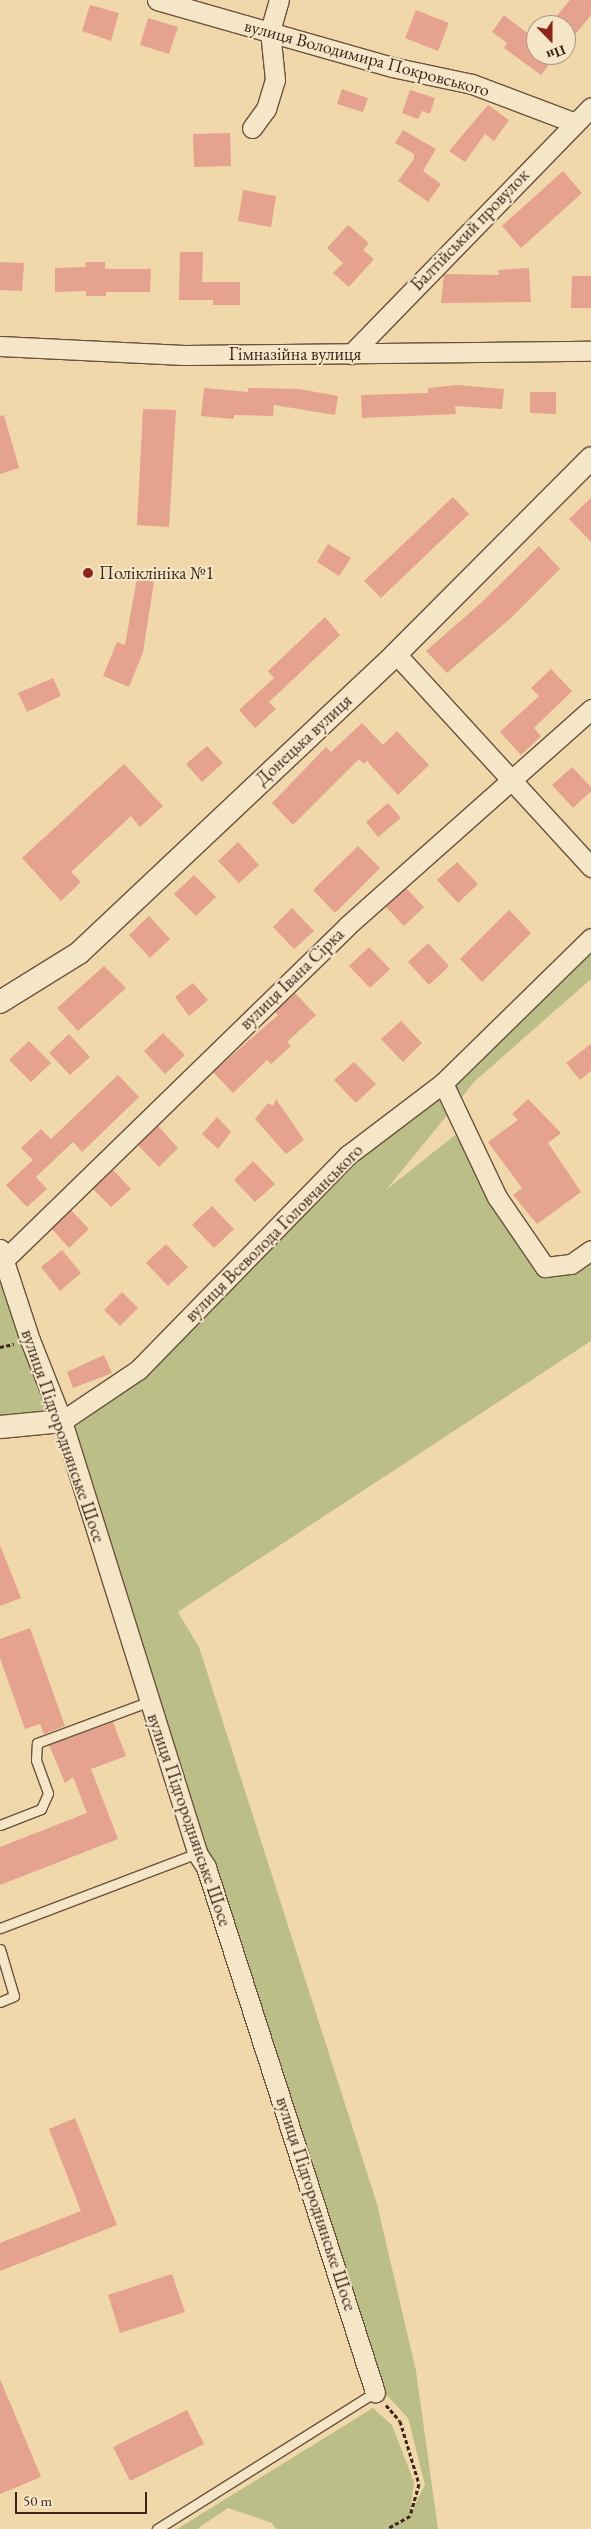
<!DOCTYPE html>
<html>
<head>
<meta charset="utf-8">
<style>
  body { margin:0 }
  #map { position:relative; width:591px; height:2529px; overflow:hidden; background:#f0d8ab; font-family:"EB Garamond",serif }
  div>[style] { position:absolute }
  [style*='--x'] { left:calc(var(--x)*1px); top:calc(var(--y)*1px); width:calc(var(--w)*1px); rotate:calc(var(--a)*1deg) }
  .green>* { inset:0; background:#bcbe87 }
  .building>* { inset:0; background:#e5a28e }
  .path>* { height:3px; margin-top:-1.5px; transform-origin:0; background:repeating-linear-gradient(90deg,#3e251b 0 4px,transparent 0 6.5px) }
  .roads { filter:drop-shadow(1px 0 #6a523f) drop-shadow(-1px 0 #6a523f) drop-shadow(0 1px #6a523f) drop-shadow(0 -1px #6a523f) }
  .service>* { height:9px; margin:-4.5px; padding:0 4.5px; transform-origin:4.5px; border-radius:4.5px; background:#f5e6c8 }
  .minor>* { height:19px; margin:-9.5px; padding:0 9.5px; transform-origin:9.5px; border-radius:9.5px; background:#f5e6c8 }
  .tertiary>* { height:22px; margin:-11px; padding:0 11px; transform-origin:11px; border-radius:11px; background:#f5e6c8 }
  .dots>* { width:14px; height:14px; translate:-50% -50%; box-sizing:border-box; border:2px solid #f5e6c8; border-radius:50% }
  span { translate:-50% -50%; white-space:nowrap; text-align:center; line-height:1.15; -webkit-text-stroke:4px #f5e6c8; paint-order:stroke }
  .street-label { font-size:18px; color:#3e251b }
  .poi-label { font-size:18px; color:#3e251b }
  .left { translate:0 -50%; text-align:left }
  .north { position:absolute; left:526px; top:15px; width:50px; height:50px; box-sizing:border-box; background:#f5e6c8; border:1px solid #ac9983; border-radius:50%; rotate:158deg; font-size:14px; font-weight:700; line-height:20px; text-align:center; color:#3e251b }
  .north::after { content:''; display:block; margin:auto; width:18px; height:22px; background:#8f2418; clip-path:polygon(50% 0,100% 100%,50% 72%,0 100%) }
  .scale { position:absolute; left:15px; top:2492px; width:132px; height:22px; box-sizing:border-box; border:2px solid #3e251b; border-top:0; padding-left:6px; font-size:15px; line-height:18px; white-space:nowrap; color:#3e251b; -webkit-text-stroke:4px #f5e6c8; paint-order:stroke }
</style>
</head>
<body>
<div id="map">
  <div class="green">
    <div style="clip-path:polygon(591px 938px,591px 979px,475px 1081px,386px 1190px,455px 1135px,545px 1267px,591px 1250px,591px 1341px,178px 1612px,199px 1647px,377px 2204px,416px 2371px,438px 2529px,276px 2529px,272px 2523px,228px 2508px,197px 2529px,177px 2529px,373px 2408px,392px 2425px,414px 2482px,410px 2514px,425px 2485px,408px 2418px,380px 2388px,62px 1421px,0 1427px,0 1253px,62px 1420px,138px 1370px,348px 1155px,443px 1083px)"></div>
  </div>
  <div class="building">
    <div style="clip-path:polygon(570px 0,591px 0,591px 15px,566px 46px,566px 25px,549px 25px)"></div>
    <div style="clip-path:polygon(90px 5px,119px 13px,111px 41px,82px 31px)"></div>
    <div style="clip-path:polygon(416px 10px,449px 23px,438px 51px,405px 38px)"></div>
    <div style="clip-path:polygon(504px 15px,536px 40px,536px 55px,556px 55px,541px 75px,504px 48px,507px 43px,492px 32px)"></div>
    <div style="clip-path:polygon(148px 18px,178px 27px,169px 54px,140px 45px)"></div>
    <div style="clip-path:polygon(342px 89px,368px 98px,363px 112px,337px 104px)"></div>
    <div style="clip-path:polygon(410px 90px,435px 98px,430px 114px,422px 111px,418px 119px,402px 113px)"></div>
    <div style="clip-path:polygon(488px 105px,509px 120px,494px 141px,485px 134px,465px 162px,449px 151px)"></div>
    <div style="clip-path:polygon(403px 130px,436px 149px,423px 171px,441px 184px,428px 202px,398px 181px,414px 159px,414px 154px,395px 143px)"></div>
    <div style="clip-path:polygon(230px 133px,231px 166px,194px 167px,193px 134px)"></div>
    <div style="clip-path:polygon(563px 171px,582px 193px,521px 248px,502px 226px)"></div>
    <div style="clip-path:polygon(243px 190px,276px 196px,271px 227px,238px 221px)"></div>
    <div style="clip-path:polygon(348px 225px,369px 243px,363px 250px,374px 259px,349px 287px,333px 273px,343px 263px,327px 248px)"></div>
    <div style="clip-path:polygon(180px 252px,203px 252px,202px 282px,240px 282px,240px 305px,213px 305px,213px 300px,179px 300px)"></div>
    <div style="clip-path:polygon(0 262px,24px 263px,22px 291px,0 290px)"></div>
    <div style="clip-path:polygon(85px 262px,105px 262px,105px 269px,151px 269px,150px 292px,106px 292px,106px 296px,86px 296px,86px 291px,55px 292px,55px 268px,86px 267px)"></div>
    <div style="clip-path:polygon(529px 268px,531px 302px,441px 303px,444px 274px,499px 275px,498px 270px)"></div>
    <div style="clip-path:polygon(572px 276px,591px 276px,591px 308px,571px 308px)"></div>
    <div style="clip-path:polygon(457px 385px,504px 389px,502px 409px,455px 406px,456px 414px,362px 418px,361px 395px,428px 393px,428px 388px)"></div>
    <div style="clip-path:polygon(204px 388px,248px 392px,248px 388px,299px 389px,338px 396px,335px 415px,274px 405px,273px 416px,234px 415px,234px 419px,201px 416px)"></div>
    <div style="clip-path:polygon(530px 392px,556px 392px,556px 414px,530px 413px)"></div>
    <div style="clip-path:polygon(143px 409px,176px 410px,169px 527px,137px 525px)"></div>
    <div style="clip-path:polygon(4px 415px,19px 468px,0 474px,0 416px)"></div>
    <div style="clip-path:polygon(453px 497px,469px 514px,381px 598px,364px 581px)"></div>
    <div style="clip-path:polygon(591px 498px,591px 542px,569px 519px)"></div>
    <div style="clip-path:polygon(328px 544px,351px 558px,339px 576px,317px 562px)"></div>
    <div style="clip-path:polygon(539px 546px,560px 569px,511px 618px,447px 673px,426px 651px,482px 602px)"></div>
    <div style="clip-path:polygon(137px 578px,154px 582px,143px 652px,129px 687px,103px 676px,117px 642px,125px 645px)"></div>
    <div style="clip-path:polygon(325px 617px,340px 635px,269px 702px,276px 709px,255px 728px,239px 710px,274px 678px,268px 671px)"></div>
    <div style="clip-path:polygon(551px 669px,572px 691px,534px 728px,541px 736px,521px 755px,500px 732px,539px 696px,531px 688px)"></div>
    <div style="clip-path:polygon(53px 678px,61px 696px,27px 712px,18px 693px)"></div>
    <div style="clip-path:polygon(362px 723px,383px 745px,397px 731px,429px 765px,398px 795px,367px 761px,364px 764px,359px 759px,293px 825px,272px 803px,326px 747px,331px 752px)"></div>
    <div style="clip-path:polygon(207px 746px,223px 763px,202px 782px,186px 764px)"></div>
    <div style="clip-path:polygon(124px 764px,163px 806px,140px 827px,131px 816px,71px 872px,81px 882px,61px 901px,22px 858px)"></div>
    <div style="clip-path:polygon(572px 767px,591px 787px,591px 791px,573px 808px,552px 785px)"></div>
    <div style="clip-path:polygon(388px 803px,401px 818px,378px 837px,366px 822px)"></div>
    <div style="clip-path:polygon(238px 842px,259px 865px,239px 883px,218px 861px)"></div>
    <div style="clip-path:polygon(358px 846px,380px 868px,335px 913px,313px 890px)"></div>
    <div style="clip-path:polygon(457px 862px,478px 884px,458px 903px,437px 880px)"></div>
    <div style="clip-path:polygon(194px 875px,216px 897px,196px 916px,174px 894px)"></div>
    <div style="clip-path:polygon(406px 888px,424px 907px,404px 926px,386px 907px)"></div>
    <div style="clip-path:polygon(292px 908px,314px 931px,294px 949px,273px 927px)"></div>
    <div style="clip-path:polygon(509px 910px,531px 933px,482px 982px,460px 959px)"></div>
    <div style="clip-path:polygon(149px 916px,170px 939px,150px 958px,129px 935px)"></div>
    <div style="clip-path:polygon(428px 943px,449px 966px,429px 985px,408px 962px)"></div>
    <div style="clip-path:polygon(369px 947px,390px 969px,370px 988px,349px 966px)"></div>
    <div style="clip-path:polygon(104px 966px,126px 988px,78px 1031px,57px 1008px)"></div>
    <div style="clip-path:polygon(193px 983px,208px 1000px,189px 1016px,175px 997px)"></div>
    <div style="clip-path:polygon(295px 993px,316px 1015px,287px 1042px,291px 1046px,271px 1064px,267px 1060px,233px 1093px,213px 1072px,278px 1015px,275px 1012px)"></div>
    <div style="clip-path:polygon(401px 1021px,422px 1043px,403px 1062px,381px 1039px)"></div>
    <div style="clip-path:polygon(163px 1033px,185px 1055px,165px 1074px,144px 1051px)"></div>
    <div style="clip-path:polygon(69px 1034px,90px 1057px,70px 1075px,49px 1053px)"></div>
    <div style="clip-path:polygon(29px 1041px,51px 1063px,31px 1082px,9px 1060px)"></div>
    <div style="clip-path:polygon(591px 1044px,591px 1071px,580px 1080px,566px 1063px)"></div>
    <div style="clip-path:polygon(354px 1062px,376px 1084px,356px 1103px,334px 1080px)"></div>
    <div style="clip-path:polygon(118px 1075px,139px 1097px,82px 1152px,73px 1142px,36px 1177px,47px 1189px,27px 1207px,6px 1185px,33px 1160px,21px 1148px,41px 1129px,51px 1139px)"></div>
    <div style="clip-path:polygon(276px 1099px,304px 1140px,286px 1154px,255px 1119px,268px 1103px,273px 1106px)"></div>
    <div style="clip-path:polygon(528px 1099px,561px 1133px,548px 1143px,581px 1192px,537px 1224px,513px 1195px,522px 1188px,488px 1142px,518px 1120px,512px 1114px)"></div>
    <div style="clip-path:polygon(217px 1117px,231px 1132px,218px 1149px,202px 1134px)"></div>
    <div style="clip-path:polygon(158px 1126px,178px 1148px,159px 1167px,138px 1145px)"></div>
    <div style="clip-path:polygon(253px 1161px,275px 1184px,255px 1202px,234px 1180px)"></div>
    <div style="clip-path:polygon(113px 1170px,131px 1189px,111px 1207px,93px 1189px)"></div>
    <div style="clip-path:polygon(212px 1206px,234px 1229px,214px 1248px,192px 1225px)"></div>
    <div style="clip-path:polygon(71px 1210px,89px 1229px,69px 1248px,52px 1229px)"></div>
    <div style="clip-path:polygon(166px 1244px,188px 1267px,168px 1286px,146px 1263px)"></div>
    <div style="clip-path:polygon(62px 1250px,81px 1273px,60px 1291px,41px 1267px)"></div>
    <div style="clip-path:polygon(122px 1292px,138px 1308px,120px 1326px,104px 1310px)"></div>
    <div style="clip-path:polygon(104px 1355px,112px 1373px,73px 1388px,67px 1372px)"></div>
    <div style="clip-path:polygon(0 1545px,21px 1598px,0 1606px)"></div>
    <div style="clip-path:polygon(30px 1628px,65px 1726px,44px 1734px,40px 1724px,25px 1729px,0 1658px,0 1639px)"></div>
    <div style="clip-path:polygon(113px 1722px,126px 1756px,91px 1769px,118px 1839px,0 1885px,0 1847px,87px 1813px,73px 1777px,65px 1783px,49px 1745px)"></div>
    <div style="clip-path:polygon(75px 2118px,117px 2225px,0 2271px,0 2243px,81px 2211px,49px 2129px)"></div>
    <div style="clip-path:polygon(172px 2274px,185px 2312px,120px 2333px,108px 2295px)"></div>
    <div style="clip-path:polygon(0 2379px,41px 2477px,0 2494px)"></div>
    <div style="clip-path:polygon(187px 2410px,204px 2444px,130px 2481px,113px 2447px)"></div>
  </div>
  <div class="path">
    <div style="--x:0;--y:1347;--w:14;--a:-12"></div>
    <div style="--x:386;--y:2405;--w:21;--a:49"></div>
    <div style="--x:400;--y:2421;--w:66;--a:73.2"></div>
    <div style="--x:419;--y:2484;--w:33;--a:106"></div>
    <div style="--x:410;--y:2516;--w:26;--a:151"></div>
  </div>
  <div class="roads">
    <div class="service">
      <div style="--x:0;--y:1825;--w:44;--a:-21.3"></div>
      <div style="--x:41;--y:1809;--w:17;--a:-66"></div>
      <div style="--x:48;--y:1793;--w:35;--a:-110"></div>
      <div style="--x:36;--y:1760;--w:17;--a:-87"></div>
      <div style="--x:37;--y:1743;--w:118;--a:-20.3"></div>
      <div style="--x:0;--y:1928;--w:211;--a:-20.8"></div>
      <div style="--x:0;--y:1949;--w:49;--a:73.4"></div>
      <div style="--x:14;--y:1996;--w:15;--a:157"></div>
      <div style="--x:157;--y:2529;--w:257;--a:-32.1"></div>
    </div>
    <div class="minor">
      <div style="--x:157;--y:0;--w:244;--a:15.9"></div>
      <div style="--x:392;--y:67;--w:82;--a:12"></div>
      <div style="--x:472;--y:84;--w:110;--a:20.7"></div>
      <div style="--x:252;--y:128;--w:24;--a:-54"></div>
      <div style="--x:266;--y:109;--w:30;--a:-73"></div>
      <div style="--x:275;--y:80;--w:49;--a:-95.8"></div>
      <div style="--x:270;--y:31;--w:32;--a:-74"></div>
      <div style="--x:0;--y:346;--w:184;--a:2.8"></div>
      <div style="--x:184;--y:355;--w:407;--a:-0.6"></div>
      <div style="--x:351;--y:354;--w:344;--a:-45.8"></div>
      <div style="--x:396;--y:654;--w:289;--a:47.5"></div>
      <div style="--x:443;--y:1083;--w:126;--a:64.7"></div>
      <div style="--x:497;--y:1197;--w:85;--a:55.6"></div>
      <div style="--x:545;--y:1267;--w:26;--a:-7"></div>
      <div style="--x:571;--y:1264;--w:24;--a:-35"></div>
      <div style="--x:0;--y:1249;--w:96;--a:71.8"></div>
      <div style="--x:30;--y:1340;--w:87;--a:68.4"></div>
      <div style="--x:62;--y:1421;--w:453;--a:72.6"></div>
      <div style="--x:197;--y:1853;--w:17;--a:57"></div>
      <div style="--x:206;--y:1867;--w:552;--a:72.16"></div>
      <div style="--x:4;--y:1260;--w:479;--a:-44.2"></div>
      <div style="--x:347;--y:926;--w:327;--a:-41.6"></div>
      <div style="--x:62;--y:1421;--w:92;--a:-33.9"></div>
      <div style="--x:138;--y:1370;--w:301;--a:-45.7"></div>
      <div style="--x:348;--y:1155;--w:119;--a:-37.2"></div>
      <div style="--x:443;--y:1083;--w:207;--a:-44.4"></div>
    </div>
    <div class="tertiary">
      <div style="--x:0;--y:1002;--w:93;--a:-31.8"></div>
      <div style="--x:79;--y:953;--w:436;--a:-43.3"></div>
      <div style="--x:396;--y:654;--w:276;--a:-45.1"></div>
      <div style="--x:0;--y:1427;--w:62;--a:-5.5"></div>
    </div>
  </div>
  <div class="dots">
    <div style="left:88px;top:573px;background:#8f2418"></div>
  </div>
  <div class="street-label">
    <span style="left:367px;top:58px;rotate:15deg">вулиця Володимира Покровського</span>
    <span style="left:470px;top:230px;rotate:-46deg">Балтійський провулок</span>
    <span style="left:295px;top:354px">Гімназійна вулиця</span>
    <span style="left:304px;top:740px;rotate:-43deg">Донецька вулиця</span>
    <span style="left:292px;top:979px;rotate:-44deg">вулиця Івана Сірка</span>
    <span style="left:274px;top:1233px;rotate:-45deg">вулиця Всеволода Головчанського</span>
    <span style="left:63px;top:1436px;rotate:71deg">вулиця Підгороднянське Шосе</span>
    <span style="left:189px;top:1820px;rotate:71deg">вулиця Підгороднянське Шосе</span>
    <span style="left:316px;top:2204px;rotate:72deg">вулиця Підгороднянське Шосе</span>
  </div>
  <div class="poi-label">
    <span class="left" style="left:99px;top:573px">Поліклініка №1</span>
  </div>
  <div class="north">Пн</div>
  <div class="scale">50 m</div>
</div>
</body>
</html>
